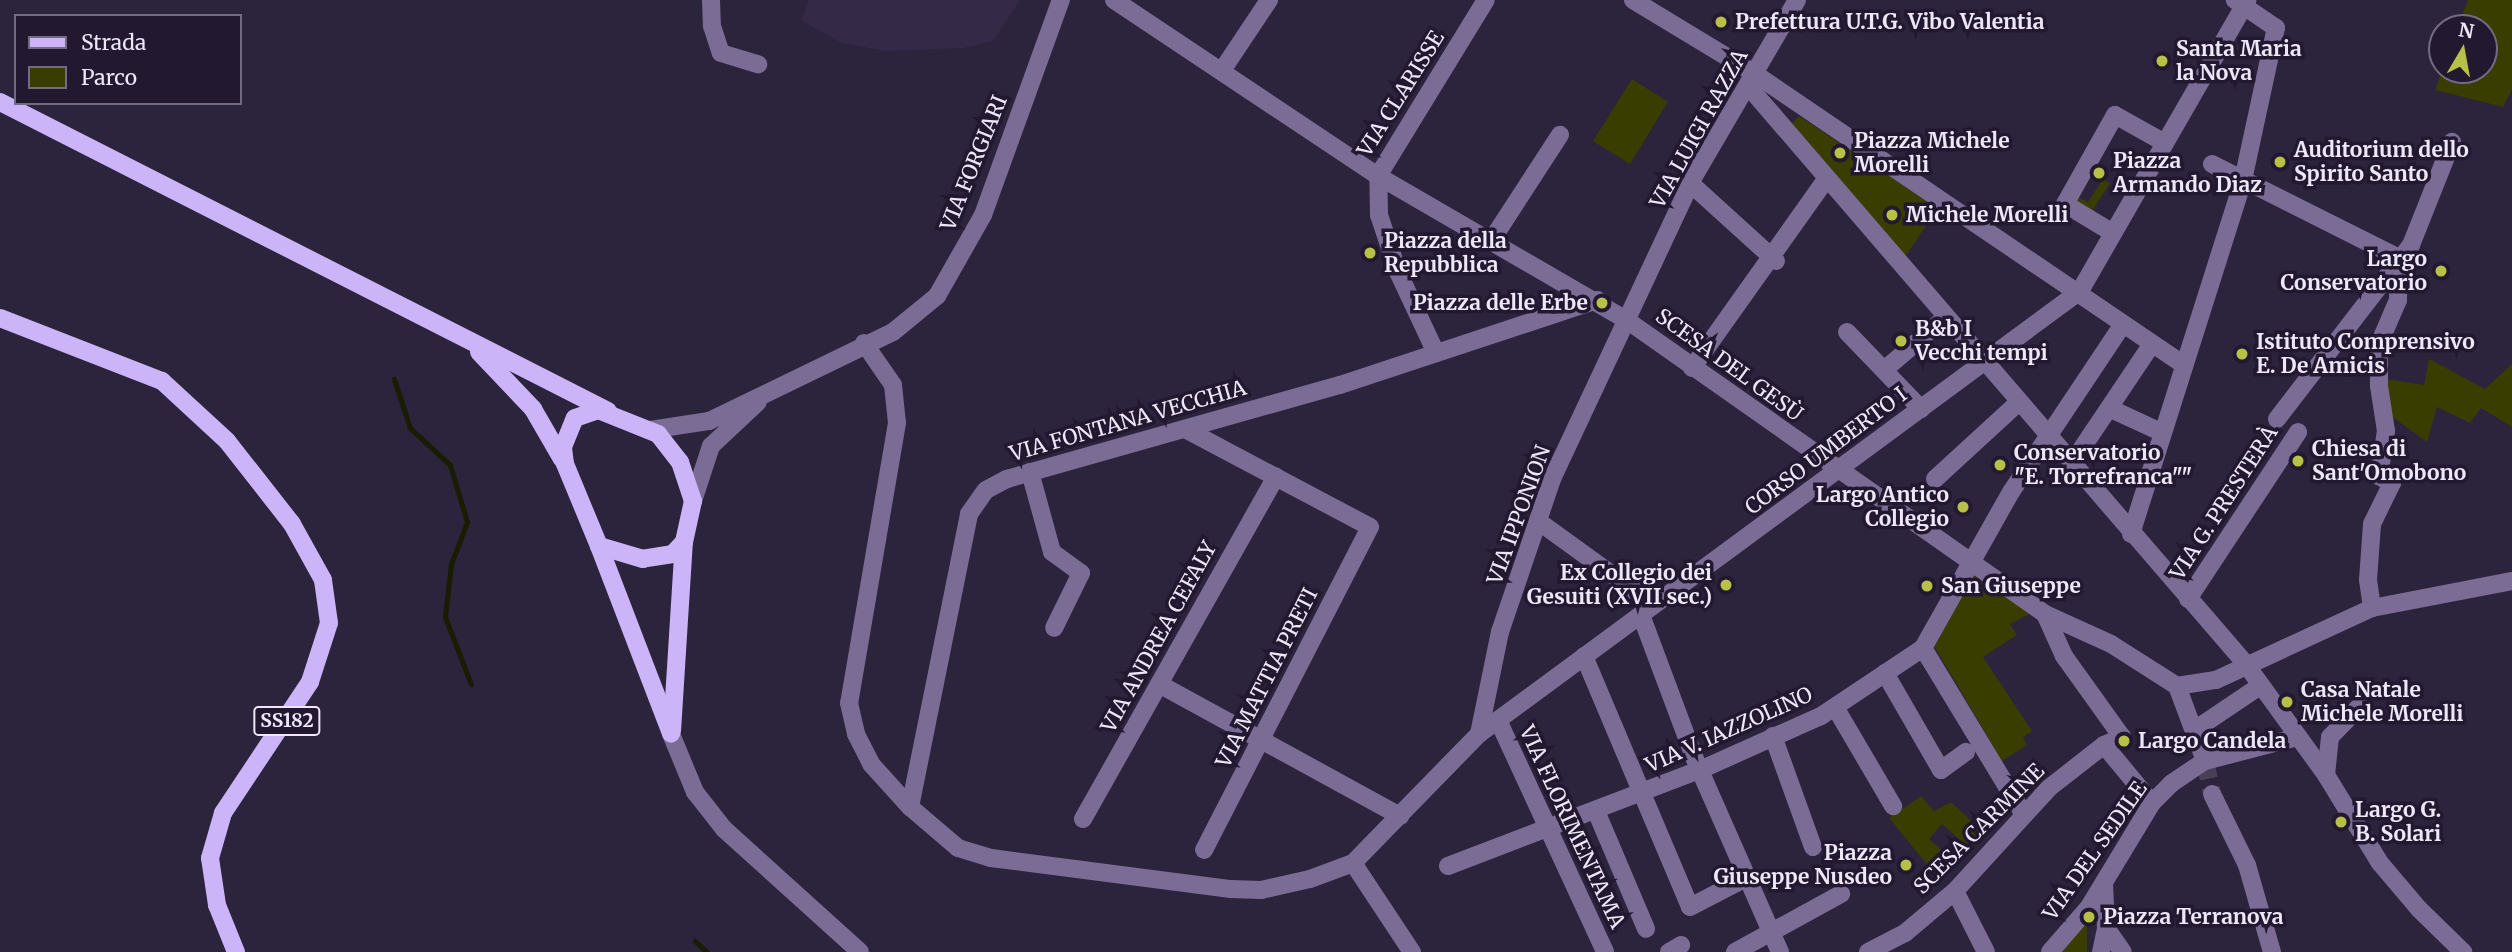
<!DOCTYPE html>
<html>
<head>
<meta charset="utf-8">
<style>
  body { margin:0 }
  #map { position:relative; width:2512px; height:952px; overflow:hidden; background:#2c233c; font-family:Merriweather,serif }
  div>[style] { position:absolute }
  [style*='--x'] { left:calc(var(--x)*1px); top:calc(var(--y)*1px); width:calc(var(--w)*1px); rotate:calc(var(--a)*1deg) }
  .built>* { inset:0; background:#352948 }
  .green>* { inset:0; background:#3a3d00 }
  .stream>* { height:5px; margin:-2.5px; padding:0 2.5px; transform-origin:2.5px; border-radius:2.5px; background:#1a1c00 }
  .minor-tunnel>* { height:18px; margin-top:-9px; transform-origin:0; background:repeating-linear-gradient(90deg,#494058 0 18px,transparent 0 27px) }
  .minor>* { height:18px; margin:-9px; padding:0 9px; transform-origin:9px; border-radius:9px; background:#7b6c96 }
  .major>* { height:18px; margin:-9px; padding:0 9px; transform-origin:9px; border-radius:9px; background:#ccb4f9 }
  .dots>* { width:19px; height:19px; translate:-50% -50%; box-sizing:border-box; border:4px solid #221931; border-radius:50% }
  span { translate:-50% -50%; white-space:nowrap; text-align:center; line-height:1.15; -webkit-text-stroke:7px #221931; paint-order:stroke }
  .shield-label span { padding:2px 5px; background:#221931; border:2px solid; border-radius:5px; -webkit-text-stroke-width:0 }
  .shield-label { font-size:19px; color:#ede7f8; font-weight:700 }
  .poi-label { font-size:21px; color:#ede7f8; font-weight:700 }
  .left { translate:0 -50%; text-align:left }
  .right { translate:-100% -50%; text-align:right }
  .street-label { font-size:21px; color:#ede7f8 }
  .legend { position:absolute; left:14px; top:14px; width:228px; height:91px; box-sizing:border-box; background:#221931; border:2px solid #736b81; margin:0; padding:9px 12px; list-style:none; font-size:21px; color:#ede7f8 }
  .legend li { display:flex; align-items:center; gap:14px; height:35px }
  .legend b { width:35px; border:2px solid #736b81 }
  .north { position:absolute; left:2428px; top:14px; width:70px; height:70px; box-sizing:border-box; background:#221931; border:2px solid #736b81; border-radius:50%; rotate:10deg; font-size:19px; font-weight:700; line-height:28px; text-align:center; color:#ede7f8 }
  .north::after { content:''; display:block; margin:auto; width:24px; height:32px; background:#b8c147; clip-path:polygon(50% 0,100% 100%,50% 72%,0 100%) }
</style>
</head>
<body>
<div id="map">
  <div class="built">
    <div style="clip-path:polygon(809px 0,1020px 0,993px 41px,964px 48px,885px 51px,842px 43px,801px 20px)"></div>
  </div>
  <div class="green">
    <div style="clip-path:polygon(2468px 0,2512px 0,2512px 89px,2503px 107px,2435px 90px,2442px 69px,2484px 70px,2484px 28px,2457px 28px)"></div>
    <div style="clip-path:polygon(1632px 79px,1668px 102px,1630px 164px,1593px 141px)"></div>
    <div style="clip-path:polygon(1799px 116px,1938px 208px,1905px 257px,1792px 123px)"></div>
    <div style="clip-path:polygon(2103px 179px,2110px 183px,2091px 213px,2072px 202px,2076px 196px,2088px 202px)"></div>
    <div style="clip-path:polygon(2429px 359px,2485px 389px,2512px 364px,2512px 427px,2481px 408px,2470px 423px,2437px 407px,2427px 442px,2391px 416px,2386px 379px,2424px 385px)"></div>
    <div style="clip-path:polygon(1973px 571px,2034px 612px,2010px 624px,2017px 635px,1983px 657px,2032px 731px,2023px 737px,2027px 745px,2002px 761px,1933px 644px)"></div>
    <div style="clip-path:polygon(1921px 796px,1934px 811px,1951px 802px,1985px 834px,1970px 849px,1942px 824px,1929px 839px,1948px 856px,1941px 867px,1930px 868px,1889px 818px)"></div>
    <div style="clip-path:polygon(2087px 918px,2087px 952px,2056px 952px)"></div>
  </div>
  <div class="stream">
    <div style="--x:394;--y:379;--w:52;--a:71.9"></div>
    <div style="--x:410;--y:428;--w:54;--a:42.8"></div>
    <div style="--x:450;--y:465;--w:59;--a:73.4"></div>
    <div style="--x:467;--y:522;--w:45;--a:110.9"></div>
    <div style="--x:451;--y:564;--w:53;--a:96.5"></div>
    <div style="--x:445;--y:617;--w:72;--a:68.8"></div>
    <div style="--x:695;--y:941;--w:16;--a:43"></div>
  </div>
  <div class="minor-tunnel">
    <div style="--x:2205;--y:761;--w:34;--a:78"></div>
  </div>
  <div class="minor">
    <div style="--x:711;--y:0;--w:26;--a:88"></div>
    <div style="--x:712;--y:26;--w:28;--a:72"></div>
    <div style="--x:721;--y:53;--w:39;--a:17"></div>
    <div style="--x:1114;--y:0;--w:317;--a:33.7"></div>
    <div style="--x:1378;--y:176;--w:289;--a:30.1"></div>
    <div style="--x:1628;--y:321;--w:510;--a:35.09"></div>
    <div style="--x:2045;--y:614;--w:72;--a:24.4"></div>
    <div style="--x:2111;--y:644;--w:78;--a:32.5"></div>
    <div style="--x:2177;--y:686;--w:80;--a:69.5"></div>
    <div style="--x:1633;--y:0;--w:143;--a:31.2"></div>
    <div style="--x:1755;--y:74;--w:518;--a:34.15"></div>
    <div style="--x:1227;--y:63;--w:76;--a:-56.3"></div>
    <div style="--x:1748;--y:86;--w:762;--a:49.26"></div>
    <div style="--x:2245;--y:663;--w:138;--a:54.1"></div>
    <div style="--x:2326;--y:775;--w:103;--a:58.5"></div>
    <div style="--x:2380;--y:863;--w:60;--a:49.7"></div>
    <div style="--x:2419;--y:909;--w:62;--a:44.3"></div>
    <div style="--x:2212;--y:164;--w:209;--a:26.7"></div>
    <div style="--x:1690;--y:183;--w:116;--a:42.2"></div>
    <div style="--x:2113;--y:233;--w:56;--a:-148.9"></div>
    <div style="--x:2065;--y:204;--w:102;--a:-60.7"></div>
    <div style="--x:2115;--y:115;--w:57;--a:29.2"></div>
    <div style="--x:1493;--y:238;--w:123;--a:-57"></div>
    <div style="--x:1847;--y:332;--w:107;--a:46.1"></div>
    <div style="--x:864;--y:343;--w:51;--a:55.4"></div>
    <div style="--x:893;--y:385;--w:38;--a:84"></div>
    <div style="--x:897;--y:423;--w:284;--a:99.7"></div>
    <div style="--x:849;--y:703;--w:32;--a:77"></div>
    <div style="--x:856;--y:734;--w:34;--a:63"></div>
    <div style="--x:871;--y:764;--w:58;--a:47.8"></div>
    <div style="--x:910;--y:807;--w:63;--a:40.5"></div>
    <div style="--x:958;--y:848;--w:34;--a:17"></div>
    <div style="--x:991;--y:858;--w:242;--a:7.4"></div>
    <div style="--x:1231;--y:889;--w:30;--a:2"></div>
    <div style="--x:1261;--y:890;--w:50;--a:-12.7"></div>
    <div style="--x:1310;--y:879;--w:46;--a:-20.4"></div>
    <div style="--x:1353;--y:863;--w:180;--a:-45.7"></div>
    <div style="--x:1479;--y:734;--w:747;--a:-36.39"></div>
    <div style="--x:2080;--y:291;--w:336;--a:-60.1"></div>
    <div style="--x:1436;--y:353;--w:89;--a:-115.1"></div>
    <div style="--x:1398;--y:272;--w:60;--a:-108.4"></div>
    <div style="--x:1379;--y:215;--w:39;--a:-91"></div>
    <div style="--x:1378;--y:176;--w:206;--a:-58.5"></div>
    <div style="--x:1692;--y:368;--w:233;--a:-54.6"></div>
    <div style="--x:1884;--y:370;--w:82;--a:-40.5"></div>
    <div style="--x:2111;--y:409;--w:57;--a:24.8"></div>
    <div style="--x:2277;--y:419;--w:220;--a:-52.4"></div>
    <div style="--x:2411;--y:245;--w:111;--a:-68.3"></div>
    <div style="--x:1185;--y:429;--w:209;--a:27.9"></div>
    <div style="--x:1370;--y:527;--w:363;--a:117.2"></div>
    <div style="--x:650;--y:430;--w:60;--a:-8.7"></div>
    <div style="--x:709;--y:421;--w:204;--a:-25.8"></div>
    <div style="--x:893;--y:332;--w:57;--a:-39.3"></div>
    <div style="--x:937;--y:296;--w:93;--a:-60.4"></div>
    <div style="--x:983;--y:215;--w:229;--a:-70.1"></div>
    <div style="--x:2072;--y:463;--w:143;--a:-56.1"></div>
    <div style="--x:1030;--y:472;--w:83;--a:74.6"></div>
    <div style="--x:1052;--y:552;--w:36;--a:36"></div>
    <div style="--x:1081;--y:573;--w:61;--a:116.1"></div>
    <div style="--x:1935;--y:479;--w:114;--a:-42.5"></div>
    <div style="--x:693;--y:501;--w:58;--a:-71.9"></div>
    <div style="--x:711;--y:446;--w:64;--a:-43.1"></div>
    <div style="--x:1538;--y:521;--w:143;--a:35.9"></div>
    <div style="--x:2131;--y:534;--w:371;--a:-72.4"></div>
    <div style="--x:2243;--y:180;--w:156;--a:-77.8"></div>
    <div style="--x:2276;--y:28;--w:50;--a:-145.7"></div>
    <div style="--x:2188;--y:599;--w:200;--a:-56.6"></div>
    <div style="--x:2372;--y:608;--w:28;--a:-98"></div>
    <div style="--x:2368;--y:580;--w:56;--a:-85.9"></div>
    <div style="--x:2372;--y:524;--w:46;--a:-64"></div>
    <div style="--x:2392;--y:483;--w:15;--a:-152"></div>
    <div style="--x:2379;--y:476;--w:46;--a:-81.2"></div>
    <div style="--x:2386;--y:431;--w:46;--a:-98.8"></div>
    <div style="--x:2379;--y:386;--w:42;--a:-90"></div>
    <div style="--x:2379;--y:344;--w:48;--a:-66.6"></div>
    <div style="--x:2398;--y:300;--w:42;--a:-88.6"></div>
    <div style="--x:1641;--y:615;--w:152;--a:69.5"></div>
    <div style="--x:1694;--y:757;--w:213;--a:66.2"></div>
    <div style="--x:1923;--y:648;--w:195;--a:58.8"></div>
    <div style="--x:1584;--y:656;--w:272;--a:67.1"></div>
    <div style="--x:1690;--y:907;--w:63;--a:-27.4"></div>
    <div style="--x:1885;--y:673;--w:112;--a:60"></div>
    <div style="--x:1941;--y:770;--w:31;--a:-36"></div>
    <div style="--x:1159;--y:684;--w:275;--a:28.7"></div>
    <div style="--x:2177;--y:686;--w:39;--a:-9"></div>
    <div style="--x:2216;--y:680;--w:172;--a:-24.8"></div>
    <div style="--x:2372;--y:608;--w:143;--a:-10.9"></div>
    <div style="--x:1835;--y:707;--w:115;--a:59.6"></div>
    <div style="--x:1498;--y:720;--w:255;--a:65.2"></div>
    <div style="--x:2196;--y:729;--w:77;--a:-33.9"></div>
    <div style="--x:671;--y:734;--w:63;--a:67.5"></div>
    <div style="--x:695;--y:792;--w:47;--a:51.9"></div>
    <div style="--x:724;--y:829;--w:183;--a:42.1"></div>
    <div style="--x:1479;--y:734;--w:104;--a:-78.4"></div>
    <div style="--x:1500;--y:632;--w:162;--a:-71.2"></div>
    <div style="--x:1552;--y:479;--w:332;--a:-64.9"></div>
    <div style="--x:1693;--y:178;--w:206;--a:-59.7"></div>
    <div style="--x:1773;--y:736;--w:118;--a:70.2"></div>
    <div style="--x:2104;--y:745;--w:75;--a:50.4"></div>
    <div style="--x:2326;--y:775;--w:38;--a:-84"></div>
    <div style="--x:2330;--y:737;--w:43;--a:-45.9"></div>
    <div style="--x:2212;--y:794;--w:79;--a:63.8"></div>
    <div style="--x:2247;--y:865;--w:91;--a:74"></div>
    <div style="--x:910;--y:807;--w:299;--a:-78.6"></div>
    <div style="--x:969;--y:514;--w:29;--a:-55"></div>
    <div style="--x:986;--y:490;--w:24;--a:-28"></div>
    <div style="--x:1007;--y:479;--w:346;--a:-15.8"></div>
    <div style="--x:1340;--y:385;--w:271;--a:-18.3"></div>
    <div style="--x:1596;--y:811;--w:128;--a:67"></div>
    <div style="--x:1083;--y:819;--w:393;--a:-60.6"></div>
    <div style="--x:1353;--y:863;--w:107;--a:56.5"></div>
    <div style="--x:1448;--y:866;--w:270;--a:-20.9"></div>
    <div style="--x:1700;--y:770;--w:133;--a:-24.1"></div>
    <div style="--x:1821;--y:716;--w:123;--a:-33.7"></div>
    <div style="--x:1923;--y:648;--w:179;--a:-60.6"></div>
    <div style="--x:2011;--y:492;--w:202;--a:-56.3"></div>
    <div style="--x:2104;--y:883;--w:45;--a:87.5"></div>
    <div style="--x:2106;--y:928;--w:29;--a:55"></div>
    <div style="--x:1955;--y:891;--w:68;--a:63.1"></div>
    <div style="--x:1669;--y:952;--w:14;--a:-30"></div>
    <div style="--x:1735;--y:952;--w:121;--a:-28.7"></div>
    <div style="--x:1868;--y:952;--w:42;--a:-27.2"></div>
    <div style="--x:1905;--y:933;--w:65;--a:-40"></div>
    <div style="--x:1955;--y:891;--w:139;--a:-47.6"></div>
    <div style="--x:2049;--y:788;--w:70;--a:-38"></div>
    <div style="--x:2104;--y:745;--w:20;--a:-24"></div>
    <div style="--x:2122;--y:737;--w:100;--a:-125.6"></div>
    <div style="--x:2064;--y:656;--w:46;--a:-114.3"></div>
    <div style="--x:2050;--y:952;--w:60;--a:-49.1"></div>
    <div style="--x:2089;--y:907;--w:122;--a:-58.8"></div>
    <div style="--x:2152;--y:803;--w:28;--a:-45"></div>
    <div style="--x:2172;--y:783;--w:40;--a:-34"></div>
    <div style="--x:2205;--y:761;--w:96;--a:-14.5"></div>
    <div style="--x:2101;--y:952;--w:25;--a:-78"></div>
  </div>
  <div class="major">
    <div style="--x:0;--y:102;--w:682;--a:26.94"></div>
    <div style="--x:0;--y:318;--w:174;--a:21.3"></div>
    <div style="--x:162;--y:381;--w:88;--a:42.7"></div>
    <div style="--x:227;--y:441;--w:105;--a:51.9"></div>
    <div style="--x:292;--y:524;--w:64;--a:61"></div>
    <div style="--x:323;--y:580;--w:43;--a:82.1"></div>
    <div style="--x:329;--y:623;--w:62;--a:107.9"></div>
    <div style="--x:310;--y:682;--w:157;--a:123.6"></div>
    <div style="--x:223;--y:813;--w:47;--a:106.1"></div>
    <div style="--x:210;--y:858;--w:48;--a:81.5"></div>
    <div style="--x:217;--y:905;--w:51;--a:68"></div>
    <div style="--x:479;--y:352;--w:79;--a:46.5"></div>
    <div style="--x:533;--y:409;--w:58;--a:59.9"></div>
    <div style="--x:598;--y:410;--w:65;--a:21.8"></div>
    <div style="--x:658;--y:434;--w:36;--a:52"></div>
    <div style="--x:680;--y:462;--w:41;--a:71.6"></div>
    <div style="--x:693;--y:501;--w:42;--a:102.4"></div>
    <div style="--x:684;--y:542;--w:16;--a:133"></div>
    <div style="--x:673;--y:554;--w:30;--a:171"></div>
    <div style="--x:643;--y:559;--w:46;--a:-163.5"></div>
    <div style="--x:599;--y:546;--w:89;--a:-112.5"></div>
    <div style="--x:565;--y:464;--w:17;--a:-97"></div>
    <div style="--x:563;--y:447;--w:31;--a:-68"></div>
    <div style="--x:575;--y:418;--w:24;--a:-19"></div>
    <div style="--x:599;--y:546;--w:201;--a:69"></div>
    <div style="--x:672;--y:731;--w:189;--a:-86.4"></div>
  </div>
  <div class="dots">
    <div style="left:1721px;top:22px;background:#b8c147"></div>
    <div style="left:2162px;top:61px;background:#b8c147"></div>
    <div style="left:1840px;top:153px;background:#b8c147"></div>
    <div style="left:2280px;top:162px;background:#b8c147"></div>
    <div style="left:2099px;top:173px;background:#b8c147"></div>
    <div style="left:1892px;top:215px;background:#b8c147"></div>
    <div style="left:1370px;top:253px;background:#b8c147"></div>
    <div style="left:2441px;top:271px;background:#b8c147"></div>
    <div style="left:1602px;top:303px;background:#b8c147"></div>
    <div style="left:1901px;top:341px;background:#b8c147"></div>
    <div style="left:2242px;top:354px;background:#b8c147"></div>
    <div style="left:2298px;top:461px;background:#b8c147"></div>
    <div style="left:2000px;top:465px;background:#b8c147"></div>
    <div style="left:1963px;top:507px;background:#b8c147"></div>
    <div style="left:1726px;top:585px;background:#b8c147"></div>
    <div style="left:1927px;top:586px;background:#b8c147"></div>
    <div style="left:2287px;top:702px;background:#b8c147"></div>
    <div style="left:2124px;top:741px;background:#b8c147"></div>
    <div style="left:2341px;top:822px;background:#b8c147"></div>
    <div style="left:1906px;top:865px;background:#b8c147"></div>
    <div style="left:2089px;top:917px;background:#b8c147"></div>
  </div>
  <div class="shield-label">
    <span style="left:287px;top:721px">SS182</span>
  </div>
  <div class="poi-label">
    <span class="left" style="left:1735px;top:22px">Prefettura U.T.G. Vibo Valentia</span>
    <span class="left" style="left:2176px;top:61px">Santa Maria<br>la Nova</span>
    <span class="left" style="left:1854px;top:153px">Piazza Michele<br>Morelli</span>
    <span class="left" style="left:2294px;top:162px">Auditorium dello<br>Spirito Santo</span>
    <span class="left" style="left:2113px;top:173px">Piazza<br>Armando Diaz</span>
    <span class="left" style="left:1906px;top:215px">Michele Morelli</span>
    <span class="left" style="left:1384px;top:253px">Piazza della<br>Repubblica</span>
    <span class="right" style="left:2427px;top:271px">Largo<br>Conservatorio</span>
    <span class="right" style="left:1588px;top:303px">Piazza delle Erbe</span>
    <span class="left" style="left:1915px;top:341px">B&amp;b I<br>Vecchi tempi</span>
    <span class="left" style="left:2256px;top:354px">Istituto Comprensivo<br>E. De Amicis</span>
    <span class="left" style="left:2312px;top:461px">Chiesa di<br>Sant'Omobono</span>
    <span class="left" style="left:2014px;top:465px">Conservatorio<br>"E. Torrefranca""</span>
    <span class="right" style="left:1949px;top:507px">Largo Antico<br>Collegio</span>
    <span class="right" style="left:1712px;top:585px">Ex Collegio dei<br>Gesuiti (XVII sec.)</span>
    <span class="left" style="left:1941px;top:586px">San Giuseppe</span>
    <span class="left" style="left:2301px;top:702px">Casa Natale<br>Michele Morelli</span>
    <span class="left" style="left:2138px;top:741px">Largo Candela</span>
    <span class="left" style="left:2355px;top:822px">Largo G.<br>B. Solari</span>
    <span class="right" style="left:1892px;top:865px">Piazza<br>Giuseppe Nusdeo</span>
    <span class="left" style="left:2103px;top:917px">Piazza Terranova</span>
  </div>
  <div class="street-label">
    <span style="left:1401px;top:94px;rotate:-58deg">VIA CLARISSE</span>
    <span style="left:1699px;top:129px;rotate:-61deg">VIA LUIGI RAZZA</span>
    <span style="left:974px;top:163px;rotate:-68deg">VIA FORGIARI</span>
    <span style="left:1729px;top:365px;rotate:36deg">SCESA DEL GESÙ</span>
    <span style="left:1128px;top:421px;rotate:-16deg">VIA FONTANA VECCHIA</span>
    <span style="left:1826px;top:451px;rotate:-37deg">CORSO UMBERTO I</span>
    <span style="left:2224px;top:503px;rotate:-57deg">VIA G. PRESTERÀ</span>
    <span style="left:1519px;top:515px;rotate:-70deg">VIA IPPONION</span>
    <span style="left:1159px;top:637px;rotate:-61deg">VIA ANDREA CEFALY</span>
    <span style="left:1267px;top:678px;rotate:-63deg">VIA MATTIA PRETI</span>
    <span style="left:1729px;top:730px;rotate:-24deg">VIA V. IAZZOLINO</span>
    <span style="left:1572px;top:827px;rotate:65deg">VIA FLORIMENTAMA</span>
    <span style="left:1979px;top:829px;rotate:-45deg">SCESA CARMINE</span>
    <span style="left:2095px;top:851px;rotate:-55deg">VIA DEL SEDILE</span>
  </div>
  <ul class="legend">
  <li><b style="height:9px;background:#ccb4f9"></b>Strada</li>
  <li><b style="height:19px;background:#3a3d00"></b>Parco</li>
  </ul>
  <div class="north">N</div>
</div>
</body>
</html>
